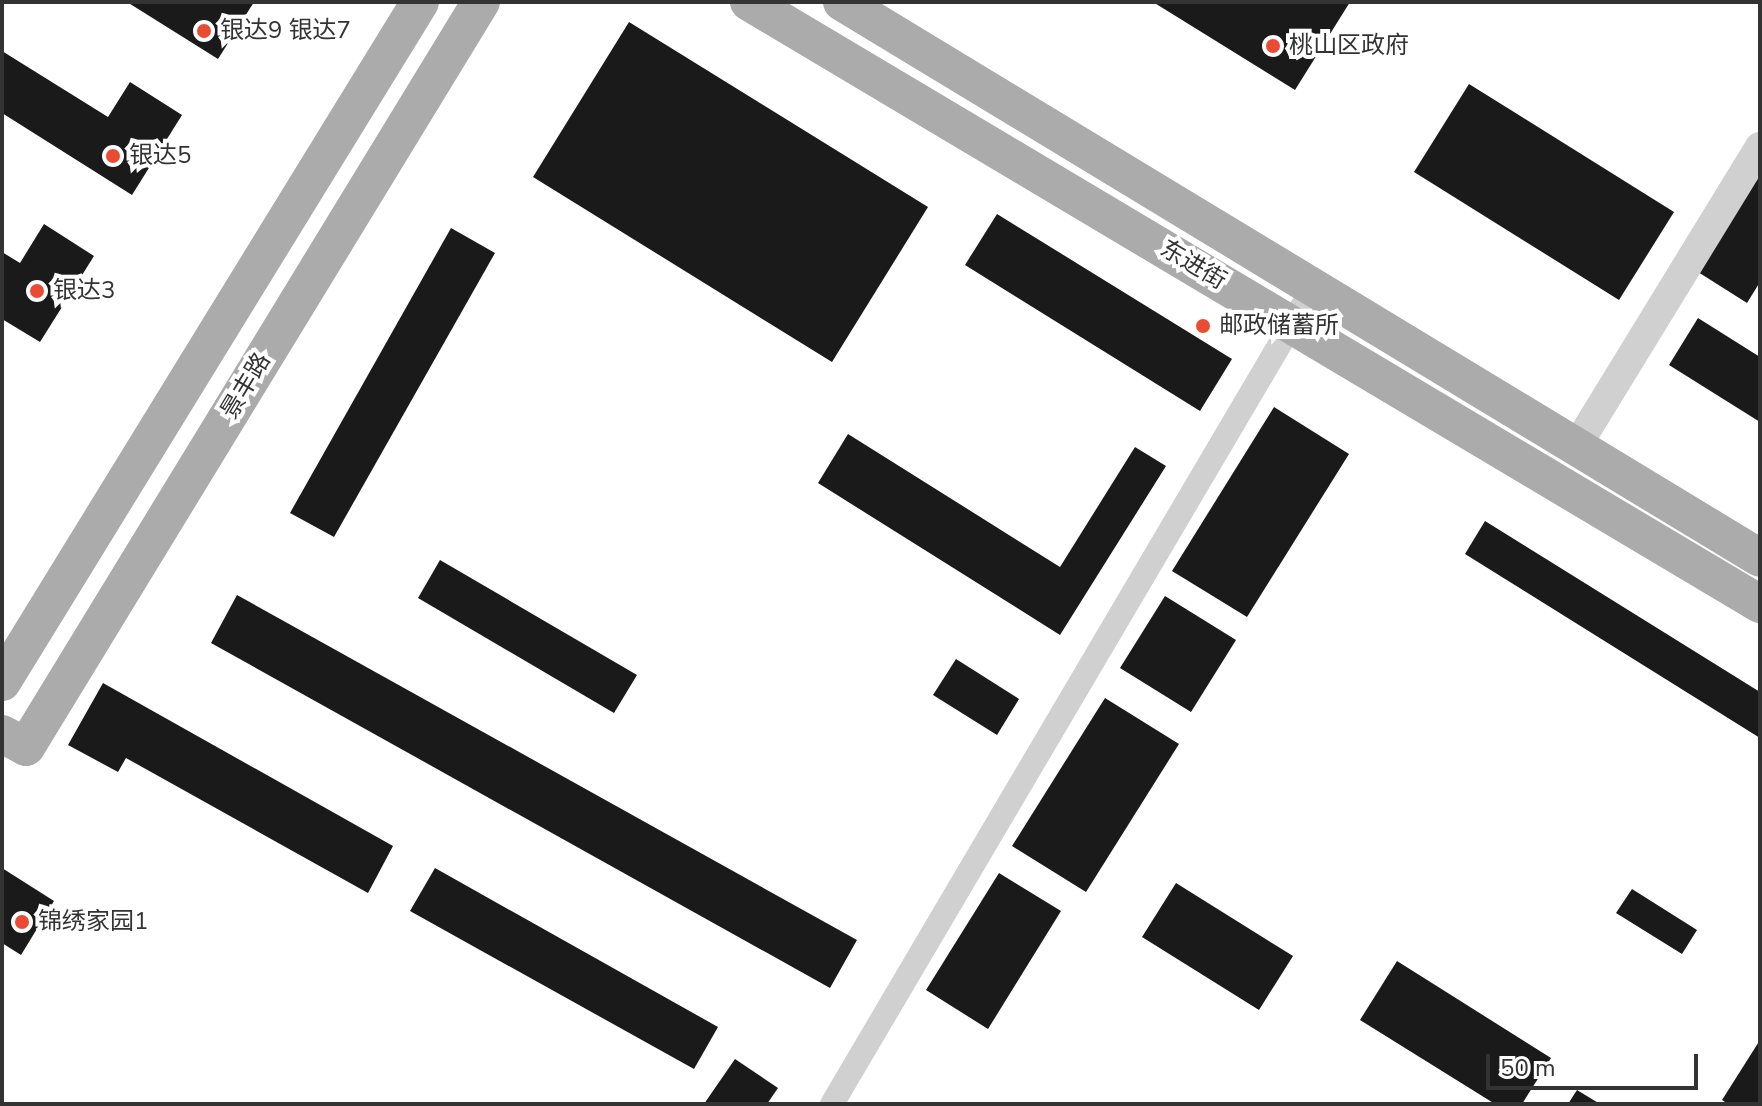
<!DOCTYPE html>
<html>
<head>
<meta charset="utf-8">
<style>
  body { margin:0 }
  #map { position:relative; width:1762px; height:1106px; overflow:hidden; background:#fff; font-family:"Nunito Sans","Noto Sans SC",sans-serif }
  div>[style] { position:absolute }
  [style*='--x'] { left:calc(var(--x)*1px); top:calc(var(--y)*1px); width:calc(var(--w)*1px); rotate:calc(var(--a)*1deg) }
  .building>* { inset:0; background:#1a1a1a }
  .minor>* { height:24px; margin:-12px; padding:0 12px; transform-origin:12px; border-radius:12px; background:#d0d0d0 }
  .tertiary>* { height:30px; margin:-15px; padding:0 15px; transform-origin:15px; border-radius:15px; background:#d0d0d0 }
  .primary>* { height:38px; margin:-19px; padding:0 19px; transform-origin:19px; border-radius:19px; background:#ababab }
  .dots>* { width:22px; height:22px; translate:-50% -50%; box-sizing:border-box; border:4px solid #fff; border-radius:50% }
  span { translate:-50% -50%; white-space:nowrap; text-align:center; line-height:1.15; -webkit-text-stroke:8px #fff; paint-order:stroke }
  .poi-label { font-size:24px; color:#333 }
  .left { translate:0 -50%; text-align:left }
  .street-label { font-size:24px; color:#333 }
  .frame { position:absolute; inset:0; border:4px solid #333; pointer-events:none }
  .scale { position:absolute; left:1486px; top:1054px; width:212px; height:36px; box-sizing:border-box; border:4px solid #333; border-top:0; padding-left:10px; font-size:24px; line-height:28px; white-space:nowrap; color:#333; -webkit-text-stroke:6px #fff; paint-order:stroke }
</style>
</head>
<body>
<div id="map">
  <div class="building">
    <div style="clip-path:polygon(127px 2px,254px 2px,218px 59px)"></div>
    <div style="clip-path:polygon(1153px 2px,1350px 2px,1295px 90px)"></div>
    <div style="clip-path:polygon(629px 22px,928px 207px,832px 362px,533px 177px)"></div>
    <div style="clip-path:polygon(2px 51px,108px 117px,130px 82px,182px 115px,132px 195px,2px 113px)"></div>
    <div style="clip-path:polygon(1469px 84px,1674px 212px,1619px 300px,1414px 172px)"></div>
    <div style="clip-path:polygon(1760px 174px,1760px 282px,1747px 303px,1698px 272px)"></div>
    <div style="clip-path:polygon(997px 214px,1232px 359px,1200px 411px,965px 265px)"></div>
    <div style="clip-path:polygon(44px 224px,94px 256px,40px 342px,2px 319px,2px 252px,20px 263px)"></div>
    <div style="clip-path:polygon(451px 228px,495px 253px,334px 537px,290px 513px)"></div>
    <div style="clip-path:polygon(1698px 318px,1760px 357px,1760px 422px,1669px 365px)"></div>
    <div style="clip-path:polygon(1274px 407px,1349px 454px,1247px 617px,1172px 571px)"></div>
    <div style="clip-path:polygon(848px 434px,1060px 567px,1135px 447px,1166px 466px,1060px 635px,818px 483px)"></div>
    <div style="clip-path:polygon(1485px 521px,1760px 692px,1760px 738px,1465px 554px)"></div>
    <div style="clip-path:polygon(440px 560px,637px 675px,614px 713px,418px 598px)"></div>
    <div style="clip-path:polygon(237px 595px,857px 940px,830px 988px,211px 643px)"></div>
    <div style="clip-path:polygon(1165px 596px,1236px 640px,1191px 712px,1120px 668px)"></div>
    <div style="clip-path:polygon(956px 659px,1019px 699px,997px 735px,933px 695px)"></div>
    <div style="clip-path:polygon(103px 683px,393px 846px,368px 893px,126px 758px,118px 772px,68px 745px)"></div>
    <div style="clip-path:polygon(1105px 698px,1179px 744px,1086px 892px,1012px 846px)"></div>
    <div style="clip-path:polygon(2px 868px,54px 901px,21px 955px,2px 943px)"></div>
    <div style="clip-path:polygon(435px 868px,718px 1027px,694px 1069px,410px 911px)"></div>
    <div style="clip-path:polygon(999px 873px,1061px 911px,988px 1029px,926px 990px)"></div>
    <div style="clip-path:polygon(1176px 883px,1293px 956px,1259px 1010px,1142px 937px)"></div>
    <div style="clip-path:polygon(1632px 889px,1697px 930px,1682px 954px,1616px 913px)"></div>
    <div style="clip-path:polygon(1397px 961px,1551px 1058px,1522px 1104px,1495px 1104px,1360px 1020px)"></div>
    <div style="clip-path:polygon(1760px 1040px,1760px 1104px,1728px 1104px,1722px 1100px)"></div>
    <div style="clip-path:polygon(735px 1059px,778px 1088px,767px 1104px,704px 1104px)"></div>
    <div style="clip-path:polygon(1577px 1090px,1600px 1104px,1568px 1104px)"></div>
  </div>
  <div class="minor">
    <div style="--x:832;--y:1104;--w:947;--a:-59.48"></div>
  </div>
  <div class="tertiary">
    <div style="--x:1576;--y:447;--w:352;--a:-58.5"></div>
  </div>
  <div class="primary">
    <div style="--x:749;--y:2;--w:1177;--a:30.77"></div>
    <div style="--x:842;--y:2;--w:1073;--a:31.2"></div>
    <div style="--x:2;--y:682;--w:798;--a:-58.42"></div>
    <div style="--x:2;--y:734;--w:27;--a:28"></div>
    <div style="--x:26;--y:747;--w:873;--a:-58.59"></div>
  </div>
  <div class="dots">
    <div style="left:204px;top:31px;background:#ec4b33"></div>
    <div style="left:1273px;top:46px;background:#ec4b33"></div>
    <div style="left:113px;top:156px;background:#ec4b33"></div>
    <div style="left:37px;top:291px;background:#ec4b33"></div>
    <div style="left:1203px;top:326px;background:#ec4b33"></div>
    <div style="left:22px;top:922px;background:#ec4b33"></div>
  </div>
  <div class="poi-label">
    <span class="left" style="left:220px;top:31px">银达9 银达7</span>
    <span class="left" style="left:1289px;top:46px">桃山区政府</span>
    <span class="left" style="left:129px;top:156px">银达5</span>
    <span class="left" style="left:53px;top:291px">银达3</span>
    <span class="left" style="left:1219px;top:326px">邮政储蓄所</span>
    <span class="left" style="left:38px;top:922px">锦绣家园1</span>
  </div>
  <div class="street-label">
    <span style="left:1193px;top:265px;rotate:31deg">东进街</span>
    <span style="left:246px;top:386px;rotate:-59deg">景丰路</span>
  </div>
  <div class="frame"></div>
  <div class="scale">50 m</div>
</div>
</body>
</html>
